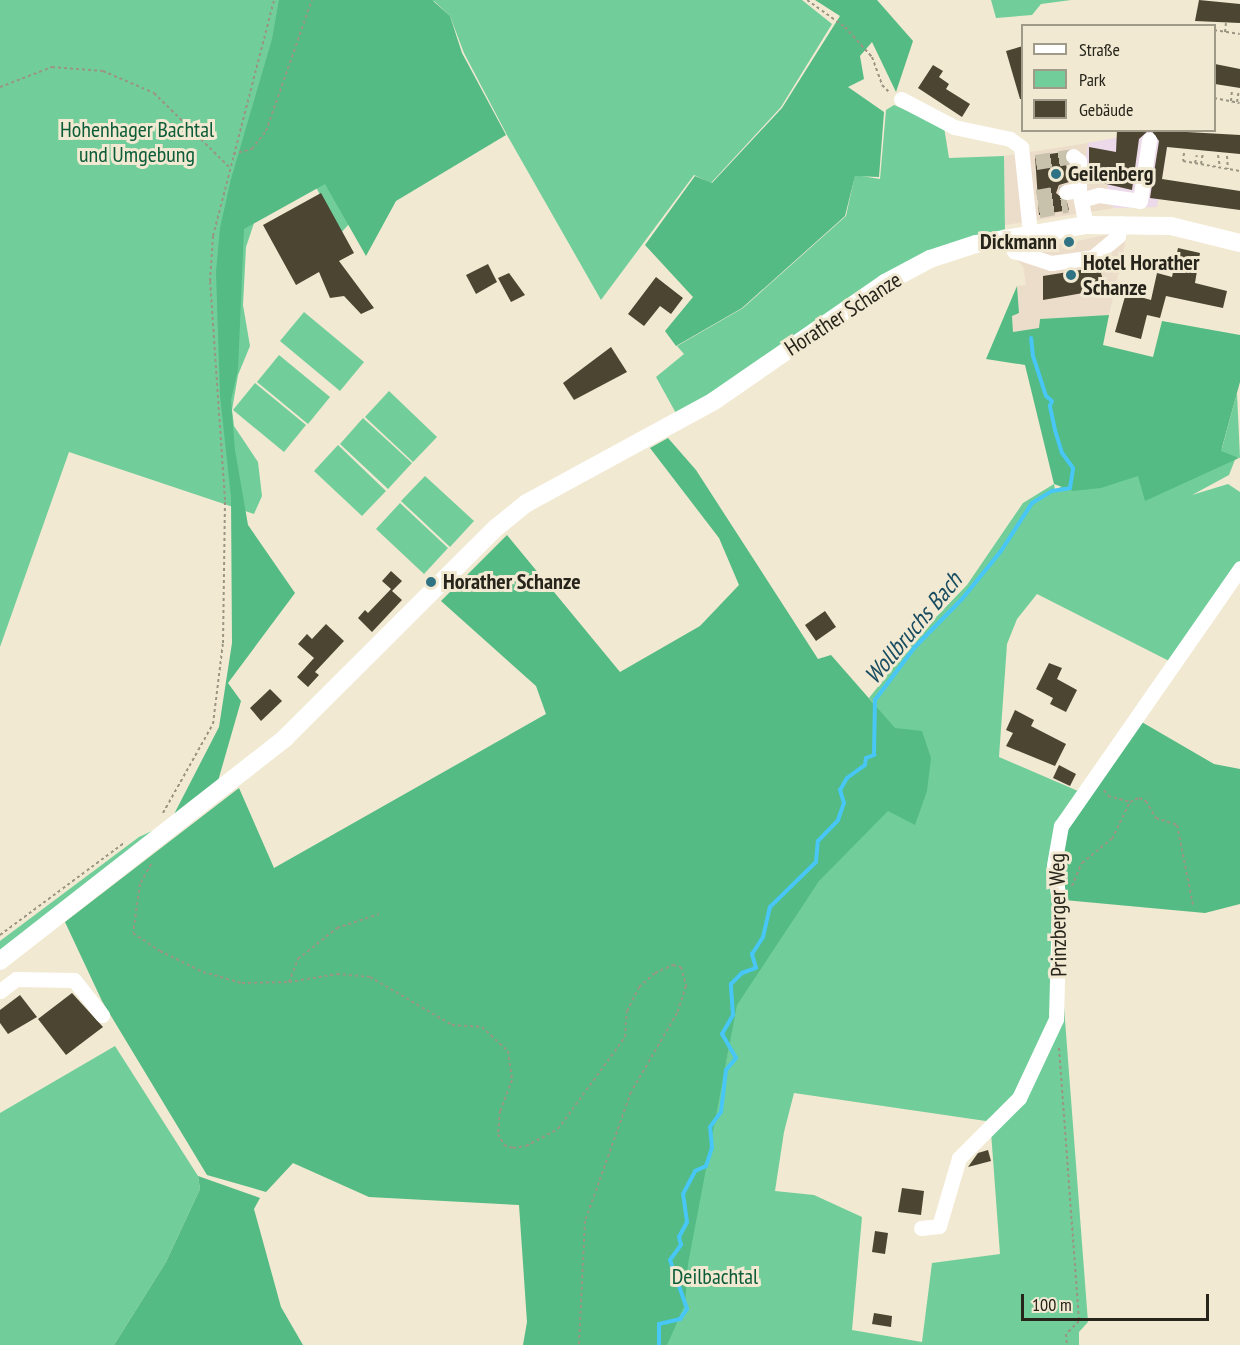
<!DOCTYPE html>
<html>
<head>
<meta charset="utf-8">
<style>
  body { margin:0 }
  #map { position:relative; width:1240px; height:1345px; overflow:hidden; background:#f1e9d1; font-family:"PT Sans Narrow",sans-serif }
  div>[style] { position:absolute }
  [style*='--x'] { left:calc(var(--x)*1px); top:calc(var(--y)*1px); width:calc(var(--w)*1px); rotate:calc(var(--a)*1deg) }
  .commercial>* { inset:0; background:#ecddca }
  .industrial>* { inset:0; background:#ecd9e9 }
  .green>* { inset:0; background:#71ce9a }
  .forest>* { inset:0; background:#53bb83 }
  .stream>* { height:4px; margin:-2px; padding:0 2px; transform-origin:2px; border-radius:2px; background:#48c6f6 }
  .building>* { inset:0; background:#4c4531 }
  .minor-tunnel>* { height:15px; margin-top:-7.5px; transform-origin:0; background:repeating-linear-gradient(90deg,#c8c2ad 0 15px,transparent 0 23px) }
  .path>* { height:2px; margin-top:-1px; transform-origin:0; background:repeating-linear-gradient(90deg,#9a9583 0 3px,transparent 0 6px) }
  .minor>* { height:15px; margin:-7.5px; padding:0 7.5px; transform-origin:7.5px; border-radius:7.5px; background:#fff }
  .major>* { height:18px; margin:-9px; padding:0 9px; transform-origin:9px; border-radius:9px; background:#fff }
  .dots>* { width:16px; height:16px; translate:-50% -50%; box-sizing:border-box; border:3px solid #f1e9d1; border-radius:50% }
  span { translate:-50% -50%; white-space:nowrap; text-align:center; line-height:1.15; -webkit-text-stroke:6px #f1e9d1; paint-order:stroke }
  .park-label { font-size:22px; color:#0b5c38 }
  .poi-label { font-size:22px; color:#26241b; font-weight:700 }
  .left { translate:0 -50%; text-align:left }
  .right { translate:-100% -50%; text-align:right }
  .street-label { font-size:22px; color:#26241b }
  .water-label { font-size:24px; color:#184c60; font-style:italic }
  .legend { position:absolute; left:1021px; top:24px; width:195px; height:108px; box-sizing:border-box; background:#f1e9d1; border:2px solid #a09a88; margin:0; padding:8px 10px; list-style:none; font-size:18px; color:#26241b }
  .legend li { display:flex; align-items:center; gap:12px; height:30px }
  .legend b { width:30px; border:2px solid #a09a88 }
  .scale { position:absolute; left:1021px; top:1294px; width:188px; height:27px; box-sizing:border-box; border:3px solid #26241b; border-top:0; padding-left:8px; font-size:18px; line-height:21px; white-space:nowrap; color:#26241b; -webkit-text-stroke:4px #f1e9d1; paint-order:stroke }
</style>
</head>
<body>
<div id="map">
  <div class="commercial">
    <div style="clip-path:polygon(1088px 143px,1082px 179px,1108px 183px,1105px 202px,1115px 208px,1005px 225px,1004px 156px)"></div>
    <div style="clip-path:polygon(1110px 234px,1127px 235px,1109px 315px,1040px 319px,1039px 328px,1013px 332px,1012px 315px,1019px 313px,1017px 286px,1026px 285px,1023px 266px,1003px 247px,1068px 243px)"></div>
  </div>
  <div class="industrial">
    <div style="clip-path:polygon(1152px 131px,1170px 131px,1157px 207px,1115px 208px,1105px 202px,1108px 183px,1082px 179px,1088px 143px)"></div>
  </div>
  <div class="green">
    <div style="clip-path:polygon(0 0,802px 0,832px 24px,781px 107px,711px 183px,694px 175px,601px 300px,507px 135px,464px 53px,450px 16px,434px 1px,426px 12px,392px 176px,340px 234px,316px 187px,275px 161px,246px 247px,243px 305px,250px 346px,238px 375px,232px 410px,234px 426px,258px 462px,262px 496px,254px 514px,69px 452px,0 647px)"></div>
    <div style="clip-path:polygon(991px 0,1071px 0,1041px 4px,1032px 15px,996px 18px)"></div>
    <div style="clip-path:polygon(894px 105px,944px 127px,949px 158px,1004px 156px,1005px 229px,974px 239px,677px 415px,656px 377px,684px 354px,677px 346px,743px 308px,846px 216px,855px 175px,880px 179px,886px 110px)"></div>
    <div style="clip-path:polygon(304px 312px,364px 362px,340px 391px,280px 341px)"></div>
    <div style="clip-path:polygon(279px 355px,330px 397px,308px 424px,257px 382px)"></div>
    <div style="clip-path:polygon(255px 383px,306px 425px,284px 452px,233px 410px)"></div>
    <div style="clip-path:polygon(389px 391px,437px 437px,413px 462px,365px 417px)"></div>
    <div style="clip-path:polygon(1237px 393px,1240px 458px,1236px 457px,1229px 475px,1192px 495px,1228px 484px,1240px 492px,1240px 578px,1179px 666px,1037px 594px,1017px 619px,1007px 644px,999px 757px,1078px 791px,1052px 843px,1055px 900px,1053px 1015px,1012px 1098px,986px 1121px,794px 1093px,784px 1132px,775px 1191px,814px 1195px,862px 1217px,852px 1330px,922px 1342px,932px 1263px,1000px 1254px,991px 1132px,1023px 1102px,1064px 1007px,1088px 1322px,1079px 1332px,1079px 1345px,658px 1345px,665px 1328px,677px 1323px,683px 1309px,674px 1288px,674px 1270px,698px 1190px,704px 1131px,726px 1062px,729px 1045px,722px 1030px,730px 1000px,738px 974px,759px 946px,765px 918px,794px 880px,815px 862px,822px 835px,841px 812px,845px 777px,862px 766px,873px 751px,865px 731px,869px 715px,876px 706px,869px 698px,919px 635px,967px 585px,1023px 503px,1054px 484px,1055px 490px,1068px 483px,1222px 448px)"></div>
    <div style="clip-path:polygon(363px 418px,412px 463px,388px 489px,340px 444px)"></div>
    <div style="clip-path:polygon(338px 445px,386px 491px,362px 516px,314px 471px)"></div>
    <div style="clip-path:polygon(425px 476px,474px 521px,450px 547px,401px 501px)"></div>
    <div style="clip-path:polygon(400px 503px,448px 548px,424px 574px,376px 529px)"></div>
    <div style="clip-path:polygon(154px 830px,0 953px,0 941px,139px 837px)"></div>
    <div style="clip-path:polygon(115px 1046px,198px 1176px,200px 1189px,166px 1262px,114px 1345px,0 1345px,0 1113px)"></div>
  </div>
  <div class="forest">
    <div style="clip-path:polygon(279px 0,432px 0,450px 16px,462px 53px,506px 135px,396px 201px,366px 256px,325px 184px,244px 229px,238px 370px,231px 400px,235px 450px,248px 525px,295px 593px,228px 683px,241px 701px,218px 781px,170px 822px,219px 727px,232px 643px,231px 497px,220px 396px,216px 272px,220px 228px,231px 179px,272px 39px)"></div>
    <div style="clip-path:polygon(815px 0,877px 0,913px 41px,896px 92px,872px 42px,860px 56px,864px 79px,848px 87px,884px 112px,879px 177px,855px 176px,845px 216px,742px 308px,676px 346px,665px 331px,693px 297px,645px 245px,695px 176px,712px 183px,782px 108px,840px 16px)"></div>
    <div style="clip-path:polygon(1017px 286px,1019px 313px,1012px 316px,1013px 332px,1039px 328px,1040px 319px,1109px 315px,1103px 345px,1153px 357px,1162px 321px,1240px 335px,1240px 382px,1221px 451px,1239px 458px,1145px 501px,1138px 476px,1101px 488px,1073px 491px,1054px 484px,1025px 365px,986px 359px)"></div>
    <div style="clip-path:polygon(668px 438px,696px 470px,818px 659px,831px 655px,895px 728px,922px 731px,931px 758px,927px 791px,915px 825px,888px 811px,819px 881px,737px 1005px,688px 1264px,685px 1305px,667px 1345px,523px 1345px,527px 1322px,519px 1205px,369px 1197px,293px 1163px,266px 1192px,207px 1175px,102px 1001px,65px 922px,239px 788px,274px 868px,546px 714px,536px 686px,441px 601px,507px 535px,620px 672px,700px 626px,739px 585px,719px 538px,650px 448px)"></div>
    <div style="clip-path:polygon(1140px 721px,1214px 764px,1240px 769px,1240px 904px,1205px 913px,1064px 900px,1060px 865px,1065px 827px)"></div>
    <div style="clip-path:polygon(198px 1176px,260px 1198px,254px 1209px,281px 1307px,303px 1345px,114px 1345px,166px 1262px,200px 1189px)"></div>
  </div>
  <div class="stream">
    <div style="--x:659;--y:1345;--w:21;--a:-90"></div>
    <div style="--x:659;--y:1324;--w:22;--a:-13"></div>
    <div style="--x:680;--y:1319;--w:12;--a:-55"></div>
    <div style="--x:687;--y:1309;--w:52;--a:-109.1"></div>
    <div style="--x:670;--y:1260;--w:19;--a:-54"></div>
    <div style="--x:681;--y:1245;--w:8;--a:-104"></div>
    <div style="--x:679;--y:1237;--w:17;--a:-62"></div>
    <div style="--x:687;--y:1222;--w:28;--a:-98"></div>
    <div style="--x:683;--y:1194;--w:26;--a:-62"></div>
    <div style="--x:695;--y:1171;--w:12;--a:-24"></div>
    <div style="--x:706;--y:1166;--w:19;--a:-72"></div>
    <div style="--x:712;--y:1148;--w:21;--a:-95"></div>
    <div style="--x:710;--y:1127;--w:19;--a:-54"></div>
    <div style="--x:721;--y:1112;--w:42;--a:-83.2"></div>
    <div style="--x:726;--y:1070;--w:16;--a:-50"></div>
    <div style="--x:736;--y:1058;--w:28;--a:-120"></div>
    <div style="--x:722;--y:1034;--w:22;--a:-60"></div>
    <div style="--x:733;--y:1015;--w:31;--a:-94"></div>
    <div style="--x:731;--y:984;--w:16;--a:-45"></div>
    <div style="--x:742;--y:973;--w:15;--a:-20"></div>
    <div style="--x:756;--y:968;--w:15;--a:-106"></div>
    <div style="--x:752;--y:954;--w:20;--a:-57"></div>
    <div style="--x:763;--y:937;--w:31;--a:-77"></div>
    <div style="--x:770;--y:907;--w:64;--a:-44.4"></div>
    <div style="--x:816;--y:862;--w:21;--a:-85"></div>
    <div style="--x:818;--y:841;--w:29;--a:-46"></div>
    <div style="--x:838;--y:820;--w:18;--a:-71"></div>
    <div style="--x:844;--y:803;--w:14;--a:-107"></div>
    <div style="--x:840;--y:790;--w:14;--a:-60"></div>
    <div style="--x:847;--y:778;--w:22;--a:-36"></div>
    <div style="--x:865;--y:765;--w:7;--a:-82"></div>
    <div style="--x:866;--y:758;--w:9;--a:-21"></div>
    <div style="--x:874;--y:755;--w:55;--a:-89"></div>
    <div style="--x:875;--y:700;--w:66;--a:-53"></div>
    <div style="--x:915;--y:647;--w:67;--a:-45.6"></div>
    <div style="--x:962;--y:599;--w:62;--a:-50.9"></div>
    <div style="--x:1001;--y:551;--w:57;--a:-57.1"></div>
    <div style="--x:1032;--y:503;--w:23;--a:-31"></div>
    <div style="--x:1052;--y:491;--w:18;--a:-9"></div>
    <div style="--x:1070;--y:488;--w:20;--a:-81"></div>
    <div style="--x:1073;--y:468;--w:19;--a:-126"></div>
    <div style="--x:1062;--y:453;--w:24;--a:-107"></div>
    <div style="--x:1055;--y:430;--w:25;--a:-102"></div>
    <div style="--x:1050;--y:406;--w:5;--a:-68"></div>
    <div style="--x:1052;--y:401;--w:8;--a:-140"></div>
    <div style="--x:1046;--y:396;--w:42;--a:-108"></div>
    <div style="--x:1033;--y:356;--w:18;--a:-96"></div>
  </div>
  <div class="building">
    <div style="clip-path:polygon(1199px 0,1240px 4px,1240px 23px,1195px 21px)"></div>
    <div style="clip-path:polygon(1023px 46px,1023px 99px,1020px 99px,1006px 51px)"></div>
    <div style="clip-path:polygon(1215px 64px,1240px 69px,1240px 88px,1215px 84px)"></div>
    <div style="clip-path:polygon(933px 65px,943px 71px,939px 77px,949px 84px,946px 89px,970px 104px,962px 117px,918px 88px)"></div>
    <div style="clip-path:polygon(1117px 130px,1149px 130px,1139px 139px,1132px 190px,1089px 180px,1089px 147px,1116px 152px)"></div>
    <div style="clip-path:polygon(1151px 130px,1240px 135px,1240px 154px,1167px 147px,1162px 179px,1240px 191px,1240px 210px,1150px 198px,1159px 141px)"></div>
    <div style="clip-path:polygon(1064px 152px,1069px 182px,1059px 185px,1056px 193px,1067px 202px,1069px 210px,1039px 215px,1035px 156px)"></div>
    <div style="clip-path:polygon(321px 193px,354px 253px,339px 261px,374px 308px,361px 314px,344px 296px,330px 298px,319px 272px,296px 285px,263px 225px)"></div>
    <div style="clip-path:polygon(1178px 248px,1200px 253px,1195px 283px,1227px 291px,1223px 308px,1166px 296px,1160px 318px,1147px 315px,1141px 339px,1115px 332px,1126px 293px,1151px 300px,1157px 273px,1172px 277px)"></div>
    <div style="clip-path:polygon(488px 264px,497px 282px,476px 294px,466px 275px)"></div>
    <div style="clip-path:polygon(1099px 267px,1106px 289px,1043px 300px,1043px 276px)"></div>
    <div style="clip-path:polygon(509px 273px,525px 295px,511px 302px,498px 278px)"></div>
    <div style="clip-path:polygon(656px 277px,683px 298px,671px 314px,660px 306px,644px 326px,628px 314px)"></div>
    <div style="clip-path:polygon(611px 347px,627px 372px,574px 400px,563px 383px)"></div>
    <div style="clip-path:polygon(391px 571px,402px 581px,392px 591px,402px 600px,372px 632px,358px 618px,365px 610px,368px 613px,391px 589px,382px 581px)"></div>
    <div style="clip-path:polygon(825px 611px,836px 627px,816px 641px,805px 625px)"></div>
    <div style="clip-path:polygon(326px 624px,344px 641px,315px 672px,319px 675px,308px 687px,297px 677px,314px 658px,298px 644px,307px 634px,312px 639px)"></div>
    <div style="clip-path:polygon(1049px 663px,1062px 668px,1057px 679px,1077px 690px,1066px 712px,1050px 704px,1053px 698px,1036px 689px)"></div>
    <div style="clip-path:polygon(270px 689px,282px 701px,261px 721px,250px 708px)"></div>
    <div style="clip-path:polygon(1015px 710px,1034px 720px,1031px 726px,1066px 744px,1055px 766px,1006px 746px,1013px 733px,1006px 730px)"></div>
    <div style="clip-path:polygon(1059px 765px,1076px 774px,1070px 786px,1053px 778px)"></div>
    <div style="clip-path:polygon(72px 993px,103px 1027px,66px 1055px,38px 1019px)"></div>
    <div style="clip-path:polygon(20px 995px,37px 1017px,8px 1034px,0 1023px,0 1010px)"></div>
    <div style="clip-path:polygon(988px 1150px,991px 1161px,968px 1167px,978px 1153px)"></div>
    <div style="clip-path:polygon(902px 1188px,924px 1191px,921px 1215px,898px 1212px)"></div>
    <div style="clip-path:polygon(875px 1231px,888px 1233px,885px 1254px,872px 1252px)"></div>
    <div style="clip-path:polygon(874px 1313px,892px 1316px,891px 1327px,872px 1324px)"></div>
  </div>
  <div class="minor-tunnel">
    <div style="--x:1036;--y:162;--w:37;--a:-9"></div>
    <div style="--x:1037;--y:197;--w:29;--a:-10"></div>
    <div style="--x:1039;--y:210;--w:29;--a:-10"></div>
  </div>
  <div class="path">
    <div style="--x:807;--y:0;--w:47;--a:35.4"></div>
    <div style="--x:845;--y:27;--w:40;--a:48"></div>
    <div style="--x:872;--y:57;--w:30;--a:70"></div>
    <div style="--x:882;--y:85;--w:10;--a:45"></div>
    <div style="--x:1206;--y:26;--w:2;--a:-63"></div>
    <div style="--x:1214;--y:30;--w:26;--a:9"></div>
    <div style="--x:1225;--y:32;--w:9;--a:-84"></div>
    <div style="--x:0;--y:87;--w:56;--a:-21"></div>
    <div style="--x:52;--y:67;--w:51;--a:4.5"></div>
    <div style="--x:103;--y:71;--w:56;--a:23.3"></div>
    <div style="--x:154;--y:93;--w:107;--a:44.6"></div>
    <div style="--x:1214;--y:98;--w:26;--a:11"></div>
    <div style="--x:1231;--y:101;--w:11;--a:-85"></div>
    <div style="--x:1237;--y:102;--w:12;--a:-81"></div>
    <div style="--x:1184;--y:153;--w:8;--a:97"></div>
    <div style="--x:1183;--y:161;--w:58;--a:10"></div>
    <div style="--x:233;--y:154;--w:20;--a:-15"></div>
    <div style="--x:252;--y:149;--w:23;--a:-52"></div>
    <div style="--x:266;--y:131;--w:139;--a:-70.7"></div>
    <div style="--x:1218;--y:155;--w:12;--a:81"></div>
    <div style="--x:1227;--y:156;--w:13;--a:86"></div>
    <div style="--x:1195;--y:163;--w:8;--a:-76"></div>
    <div style="--x:1201;--y:164;--w:11;--a:-80"></div>
    <div style="--x:1104;--y:790;--w:7;--a:56"></div>
    <div style="--x:1108;--y:796;--w:23;--a:15"></div>
    <div style="--x:163;--y:813;--w:102;--a:-60.7"></div>
    <div style="--x:213;--y:724;--w:82;--a:-83"></div>
    <div style="--x:223;--y:643;--w:143;--a:-89.2"></div>
    <div style="--x:225;--y:500;--w:220;--a:-93.9"></div>
    <div style="--x:210;--y:281;--w:45;--a:-86.2"></div>
    <div style="--x:213;--y:236;--w:244;--a:-75.5"></div>
    <div style="--x:151;--y:864;--w:23;--a:119"></div>
    <div style="--x:140;--y:884;--w:49;--a:98.1"></div>
    <div style="--x:133;--y:933;--w:32;--a:34"></div>
    <div style="--x:160;--y:951;--w:48;--a:26"></div>
    <div style="--x:203;--y:972;--w:41;--a:15.8"></div>
    <div style="--x:242;--y:983;--w:47;--a:-1.2"></div>
    <div style="--x:289;--y:982;--w:49;--a:-9.5"></div>
    <div style="--x:337;--y:974;--w:33;--a:5"></div>
    <div style="--x:370;--y:977;--w:95;--a:30.3"></div>
    <div style="--x:452;--y:1025;--w:30;--a:4"></div>
    <div style="--x:482;--y:1027;--w:35;--a:43"></div>
    <div style="--x:508;--y:1051;--w:29;--a:82"></div>
    <div style="--x:512;--y:1080;--w:33;--a:111"></div>
    <div style="--x:500;--y:1111;--w:23;--a:95"></div>
    <div style="--x:498;--y:1134;--w:13;--a:61"></div>
    <div style="--x:504;--y:1145;--w:9;--a:18"></div>
    <div style="--x:513;--y:1148;--w:13;--a:-9"></div>
    <div style="--x:526;--y:1146;--w:36;--a:-28"></div>
    <div style="--x:558;--y:1129;--w:114;--a:-53.9"></div>
    <div style="--x:625;--y:1037;--w:26;--a:-86"></div>
    <div style="--x:627;--y:1011;--w:27;--a:-63"></div>
    <div style="--x:639;--y:987;--w:21;--a:-41"></div>
    <div style="--x:655;--y:973;--w:20;--a:-24"></div>
    <div style="--x:673;--y:965;--w:8;--a:14"></div>
    <div style="--x:681;--y:967;--w:20;--a:75"></div>
    <div style="--x:686;--y:986;--w:28;--a:108"></div>
    <div style="--x:677;--y:1013;--w:91;--a:120.2"></div>
    <div style="--x:631;--y:1092;--w:137;--a:109.6"></div>
    <div style="--x:585;--y:1221;--w:124;--a:92.8"></div>
    <div style="--x:1072;--y:886;--w:25;--a:-67"></div>
    <div style="--x:1082;--y:863;--w:38;--a:-39"></div>
    <div style="--x:1112;--y:839;--w:41;--a:-64.1"></div>
    <div style="--x:1130;--y:802;--w:10;--a:-24"></div>
    <div style="--x:1139;--y:798;--w:8;--a:23"></div>
    <div style="--x:1146;--y:801;--w:20;--a:60"></div>
    <div style="--x:1156;--y:818;--w:22;--a:18"></div>
    <div style="--x:1177;--y:825;--w:82;--a:78.7"></div>
    <div style="--x:0;--y:935;--w:154;--a:-36.6"></div>
    <div style="--x:289;--y:982;--w:25;--a:-69"></div>
    <div style="--x:298;--y:959;--w:50;--a:-38.5"></div>
    <div style="--x:337;--y:928;--w:44;--a:-18.4"></div>
    <div style="--x:1059;--y:1048;--w:274;--a:85.8"></div>
    <div style="--x:1079;--y:1321;--w:18;--a:135"></div>
    <div style="--x:1066;--y:1334;--w:11;--a:85"></div>
  </div>
  <div class="minor">
    <div style="--x:901;--y:99;--w:60;--a:27.8"></div>
    <div style="--x:954;--y:127;--w:57;--a:12.1"></div>
    <div style="--x:1010;--y:139;--w:14;--a:36"></div>
    <div style="--x:1021;--y:147;--w:86;--a:84"></div>
    <div style="--x:1073;--y:156;--w:8;--a:40"></div>
    <div style="--x:1079;--y:161;--w:29;--a:90"></div>
    <div style="--x:1066;--y:192;--w:13;--a:-9"></div>
    <div style="--x:1079;--y:190;--w:36;--a:79"></div>
    <div style="--x:1081;--y:200;--w:19;--a:-16"></div>
    <div style="--x:1099;--y:195;--w:41;--a:8.3"></div>
    <div style="--x:1140;--y:201;--w:62;--a:-81.6"></div>
    <div style="--x:1007;--y:237;--w:16;--a:63"></div>
    <div style="--x:1014;--y:251;--w:39;--a:18"></div>
    <div style="--x:1051;--y:263;--w:42;--a:-8.1"></div>
    <div style="--x:1093;--y:257;--w:33;--a:-40"></div>
    <div style="--x:1118;--y:236;--w:13;--a:-81"></div>
    <div style="--x:0;--y:991;--w:20;--a:-37"></div>
    <div style="--x:16;--y:979;--w:58;--a:1"></div>
    <div style="--x:74;--y:980;--w:45;--a:51.3"></div>
    <div style="--x:921;--y:1228;--w:18;--a:-6"></div>
    <div style="--x:939;--y:1226;--w:71;--a:-73.6"></div>
    <div style="--x:959;--y:1158;--w:85;--a:-45"></div>
    <div style="--x:1019;--y:1098;--w:87;--a:-64.9"></div>
    <div style="--x:1056;--y:1019;--w:116;--a:-88.5"></div>
    <div style="--x:1059;--y:903;--w:38;--a:-97"></div>
    <div style="--x:1054;--y:865;--w:40;--a:-80"></div>
    <div style="--x:1061;--y:826;--w:314;--a:-55.2"></div>
  </div>
  <div class="major">
    <div style="--x:0;--y:961;--w:362;--a:-38"></div>
    <div style="--x:285;--y:738;--w:299;--a:-44.9"></div>
    <div style="--x:497;--y:527;--w:38;--a:-39"></div>
    <div style="--x:527;--y:503;--w:213;--a:-28.6"></div>
    <div style="--x:714;--y:401;--w:208;--a:-34.6"></div>
    <div style="--x:885;--y:283;--w:51;--a:-28.1"></div>
    <div style="--x:930;--y:259;--w:48;--a:-18.1"></div>
    <div style="--x:976;--y:244;--w:112;--a:-9.8"></div>
    <div style="--x:1086;--y:225;--w:85;--a:0.7"></div>
    <div style="--x:1171;--y:226;--w:71;--a:13.8"></div>
  </div>
  <div class="dots">
    <div style="left:1056px;top:174px;background:#2f7284"></div>
    <div style="left:1069px;top:242px;background:#2f7284"></div>
    <div style="left:1071px;top:275px;background:#2f7284"></div>
    <div style="left:431px;top:582px;background:#2f7284"></div>
  </div>
  <div class="park-label">
    <span style="left:137px;top:142px">Hohenhager Bachtal<br>und Umgebung</span>
    <span style="left:715px;top:1277px">Deilbachtal</span>
  </div>
  <div class="poi-label">
    <span class="left" style="left:1068px;top:174px">Geilenberg</span>
    <span class="right" style="left:1057px;top:242px">Dickmann</span>
    <span class="left" style="left:1083px;top:275px">Hotel Horather<br>Schanze</span>
    <span class="left" style="left:443px;top:582px">Horather Schanze</span>
  </div>
  <div class="street-label">
    <span style="left:843px;top:314px;rotate:-33deg">Horather Schanze</span>
    <span style="left:1058px;top:915px;rotate:-91deg">Prinzberger Weg</span>
  </div>
  <div class="water-label">
    <span style="left:913px;top:628px;rotate:-50deg">Wollbruchs Bach</span>
  </div>
  <ul class="legend">
  <li><b style="height:8px;background:#fff"></b>Straße</li>
  <li><b style="height:16px;background:#71ce9a"></b>Park</li>
  <li><b style="height:16px;background:#4c4531"></b>Gebäude</li>
  </ul>
  <div class="scale">100 m</div>
</div>
</body>
</html>
